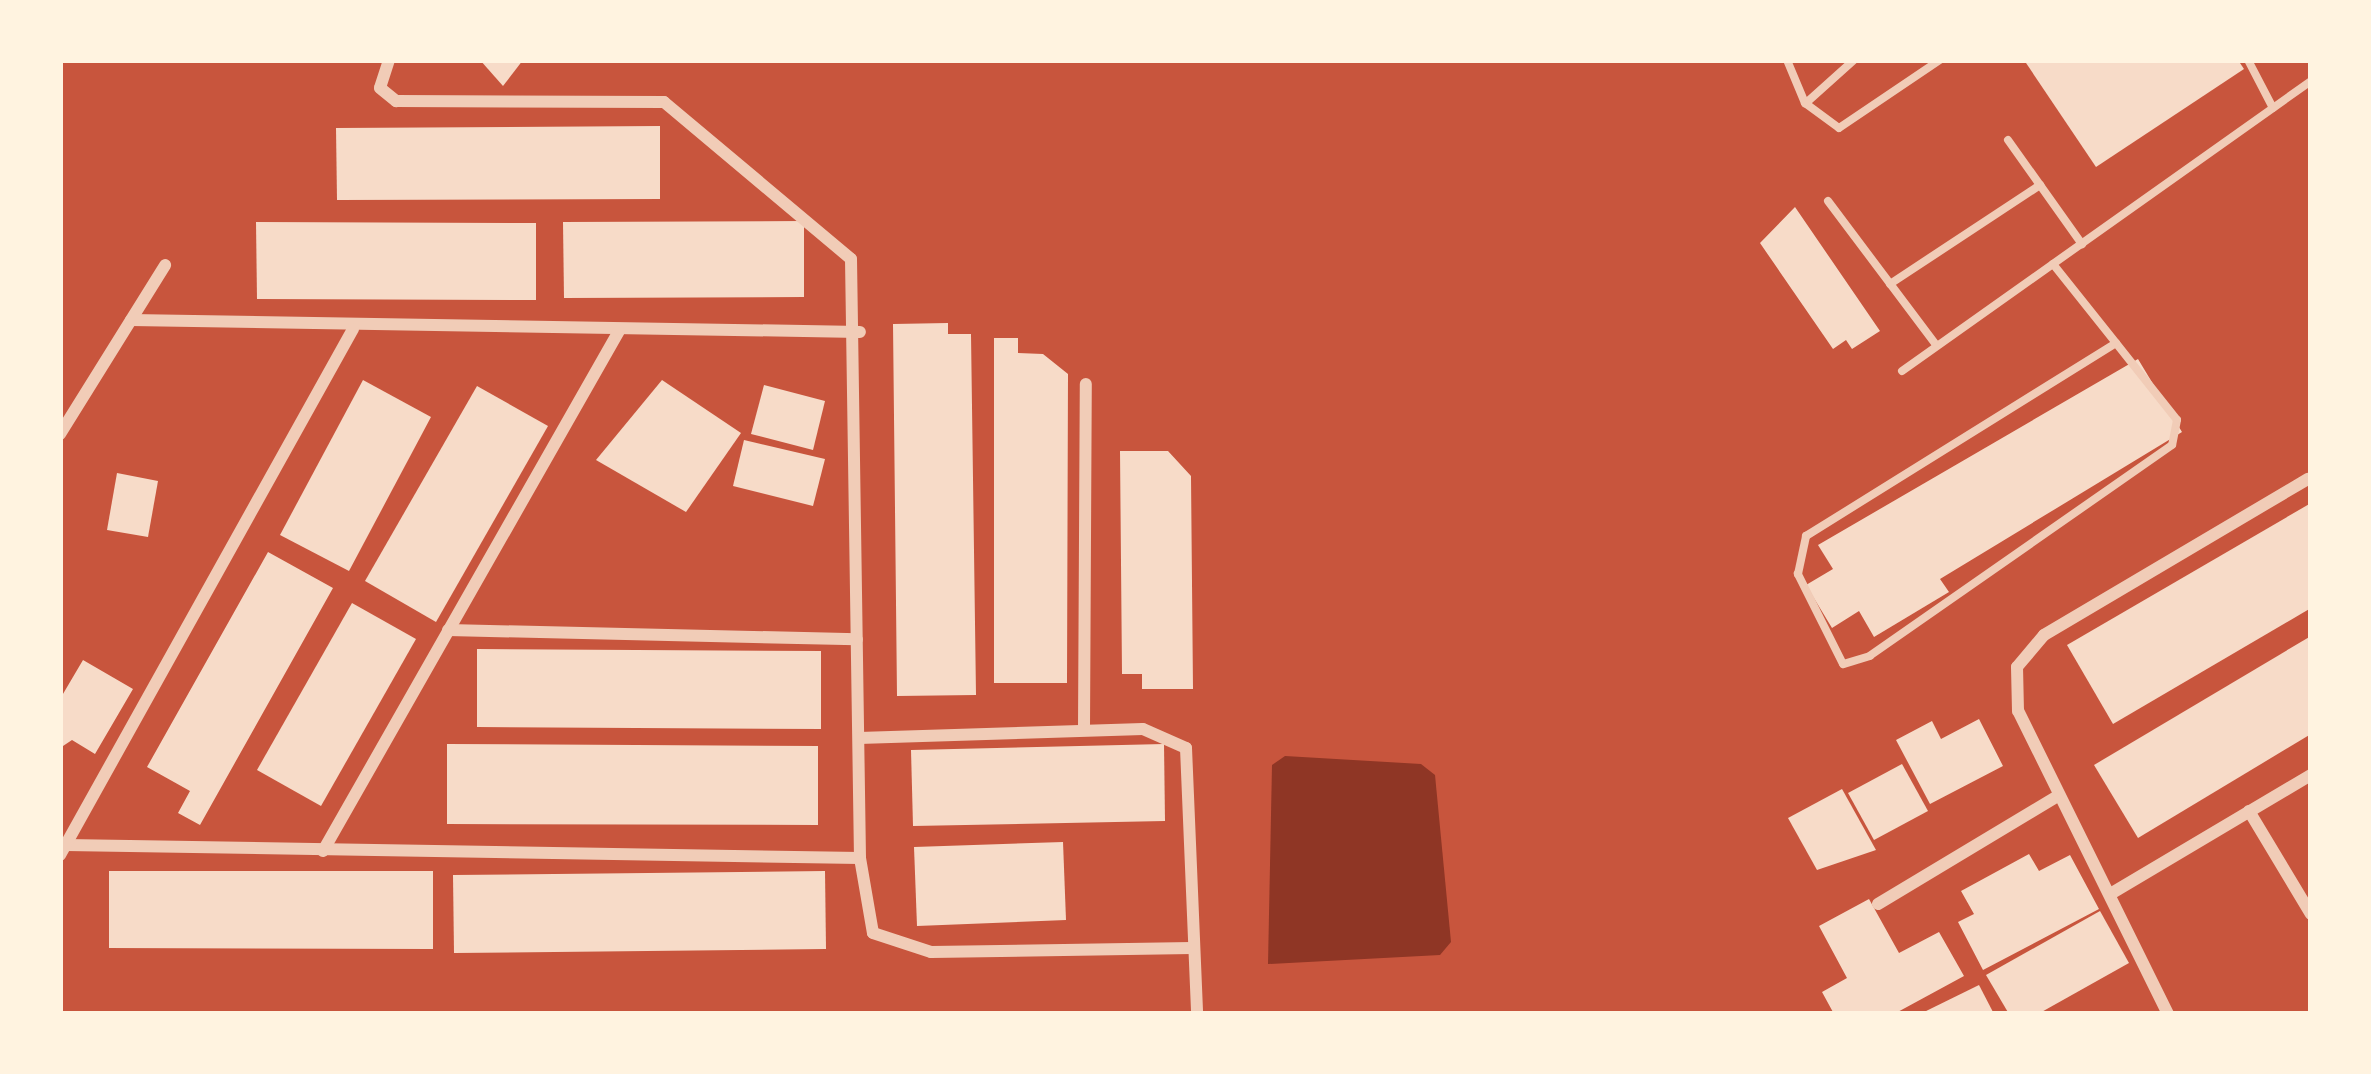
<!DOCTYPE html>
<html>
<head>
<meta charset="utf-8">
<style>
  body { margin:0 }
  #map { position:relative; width:2371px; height:1074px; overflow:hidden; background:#c8553d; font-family:"IBM Plex Serif",serif }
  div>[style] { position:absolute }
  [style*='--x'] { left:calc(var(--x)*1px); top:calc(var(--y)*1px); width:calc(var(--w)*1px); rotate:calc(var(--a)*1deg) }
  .water>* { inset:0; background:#8f3625 }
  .building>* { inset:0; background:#f7dbc8 }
  .service>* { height:8px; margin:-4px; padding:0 4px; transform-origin:4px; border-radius:4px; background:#f1ccb7 }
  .minor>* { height:12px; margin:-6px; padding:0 6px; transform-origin:6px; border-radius:6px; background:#f1ccb7 }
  span { translate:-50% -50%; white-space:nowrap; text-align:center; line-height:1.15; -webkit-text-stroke:9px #fff3e0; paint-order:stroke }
  .frame { position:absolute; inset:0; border:63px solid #fff3e0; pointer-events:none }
</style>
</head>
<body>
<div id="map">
  <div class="water">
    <div style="clip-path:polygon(1285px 756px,1421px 764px,1435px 775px,1451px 942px,1440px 955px,1268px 964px,1272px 765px)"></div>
  </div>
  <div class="building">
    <div style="clip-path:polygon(480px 60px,523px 60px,503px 86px)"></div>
    <div style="clip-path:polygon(2024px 60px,2238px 60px,2244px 69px,2096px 167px)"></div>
    <div style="clip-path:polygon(660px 126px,660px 199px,337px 200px,336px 128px)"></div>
    <div style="clip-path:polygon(1795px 207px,1880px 331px,1852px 349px,1846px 340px,1833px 349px,1760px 243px)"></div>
    <div style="clip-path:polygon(804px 221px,804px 297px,564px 298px,563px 222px)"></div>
    <div style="clip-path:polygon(256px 222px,536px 223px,536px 300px,257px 299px)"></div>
    <div style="clip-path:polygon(948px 323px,948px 334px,971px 334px,976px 695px,897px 696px,893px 324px)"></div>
    <div style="clip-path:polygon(994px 338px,1018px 338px,1018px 353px,1043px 354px,1068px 374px,1067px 683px,994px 683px)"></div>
    <div style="clip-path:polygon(2138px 359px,2182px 432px,1940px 579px,1949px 592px,1874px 637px,1859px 611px,1832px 628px,1806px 585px,1833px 569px,1818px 545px)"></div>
    <div style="clip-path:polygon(363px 380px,431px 417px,349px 571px,280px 535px)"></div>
    <div style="clip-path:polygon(662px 380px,741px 433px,686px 512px,596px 460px)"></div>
    <div style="clip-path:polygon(764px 385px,825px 401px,813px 450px,751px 434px)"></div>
    <div style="clip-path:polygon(477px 386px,548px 426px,436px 622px,365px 581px)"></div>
    <div style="clip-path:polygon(744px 440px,825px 459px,813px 506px,733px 486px)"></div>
    <div style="clip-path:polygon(1120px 451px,1168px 451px,1191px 476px,1193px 689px,1142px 689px,1142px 674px,1122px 674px)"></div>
    <div style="clip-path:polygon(117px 473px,158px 481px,148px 537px,107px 530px)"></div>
    <div style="clip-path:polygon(2311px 503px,2311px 608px,2113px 724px,2067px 645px)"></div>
    <div style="clip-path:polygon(268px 552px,333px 588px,200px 825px,178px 813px,190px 791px,147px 767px)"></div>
    <div style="clip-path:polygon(352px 603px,416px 639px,321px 806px,257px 770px)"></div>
    <div style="clip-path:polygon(2311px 636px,2311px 734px,2138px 838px,2094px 765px)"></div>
    <div style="clip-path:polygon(477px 649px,821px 651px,821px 729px,477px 727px)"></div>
    <div style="clip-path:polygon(83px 660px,133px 689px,95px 754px,72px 740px,60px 748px,60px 699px)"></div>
    <div style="clip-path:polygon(1979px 719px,2003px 766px,1930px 804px,1896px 740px,1932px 721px,1941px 739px)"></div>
    <div style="clip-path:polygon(447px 744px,818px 746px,818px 825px,447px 824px)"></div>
    <div style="clip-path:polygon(1164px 744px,1165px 821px,913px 826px,911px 750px)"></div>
    <div style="clip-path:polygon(1902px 764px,1928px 811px,1874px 840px,1848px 793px)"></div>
    <div style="clip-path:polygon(1842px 789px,1876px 850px,1817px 870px,1788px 818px)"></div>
    <div style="clip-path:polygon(1063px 842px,1066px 920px,917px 926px,914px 847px)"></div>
    <div style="clip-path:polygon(2029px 854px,2039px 871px,2070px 855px,2099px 909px,1983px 970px,1958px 922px,1974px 914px,1961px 891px)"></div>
    <div style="clip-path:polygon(109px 871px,433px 871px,433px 949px,109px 948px)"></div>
    <div style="clip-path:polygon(825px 871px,826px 949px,454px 953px,453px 875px)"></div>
    <div style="clip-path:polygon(1869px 899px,1899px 953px,1939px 932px,1964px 976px,1894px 1014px,1834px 1014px,1822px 992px,1847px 978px,1819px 926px)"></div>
    <div style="clip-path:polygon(2100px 911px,2129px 963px,2038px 1014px,2009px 1014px,1986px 975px)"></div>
    <div style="clip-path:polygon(1979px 985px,1994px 1014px,1920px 1014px)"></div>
  </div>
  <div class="service">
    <div style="--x:1787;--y:60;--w:47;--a:67.3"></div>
    <div style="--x:1805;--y:103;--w:42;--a:36.3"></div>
    <div style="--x:1839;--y:128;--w:122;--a:-34"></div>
    <div style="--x:2248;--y:60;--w:54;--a:62.5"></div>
    <div style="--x:1806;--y:103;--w:64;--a:-41.9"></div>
    <div style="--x:2008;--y:140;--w:128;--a:54.6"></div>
    <div style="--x:1828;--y:201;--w:180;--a:53.1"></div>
    <div style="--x:2053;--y:264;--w:101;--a:51.4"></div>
    <div style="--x:1890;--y:284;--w:180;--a:-33.4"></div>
    <div style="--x:2116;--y:343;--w:98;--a:51.6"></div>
    <div style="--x:2177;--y:420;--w:25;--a:101"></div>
    <div style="--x:2172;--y:445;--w:368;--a:145.1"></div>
    <div style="--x:1870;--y:656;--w:28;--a:163"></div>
    <div style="--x:1843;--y:664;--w:101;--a:-116.6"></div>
    <div style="--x:1798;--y:574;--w:39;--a:-78"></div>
    <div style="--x:1806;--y:536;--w:365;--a:-31.9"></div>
    <div style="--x:1902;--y:371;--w:501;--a:-35.34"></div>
  </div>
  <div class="minor">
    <div style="--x:389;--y:60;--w:29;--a:108"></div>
    <div style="--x:380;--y:88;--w:21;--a:39"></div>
    <div style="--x:396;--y:101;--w:268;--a:0.2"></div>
    <div style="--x:664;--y:102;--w:244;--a:40"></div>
    <div style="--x:851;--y:259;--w:599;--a:89.14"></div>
    <div style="--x:860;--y:858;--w:76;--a:80.2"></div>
    <div style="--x:873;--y:933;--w:61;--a:18.1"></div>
    <div style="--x:931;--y:952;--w:261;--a:-0.9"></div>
    <div style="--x:131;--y:320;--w:729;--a:0.94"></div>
    <div style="--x:60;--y:434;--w:199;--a:-58.1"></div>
    <div style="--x:448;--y:630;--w:409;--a:1.3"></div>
    <div style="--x:1084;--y:728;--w:344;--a:-89.7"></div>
    <div style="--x:859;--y:738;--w:284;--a:-1.8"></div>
    <div style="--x:1143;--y:729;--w:47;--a:23.8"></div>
    <div style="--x:1186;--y:748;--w:266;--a:87.6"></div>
    <div style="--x:2249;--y:811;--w:120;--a:59"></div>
    <div style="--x:66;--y:845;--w:794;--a:0.94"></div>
    <div style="--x:323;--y:851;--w:598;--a:-60.35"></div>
    <div style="--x:60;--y:855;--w:602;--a:-60.88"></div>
    <div style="--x:2112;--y:893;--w:231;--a:-30.7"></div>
    <div style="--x:1878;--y:904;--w:208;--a:-31"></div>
    <div style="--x:2168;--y:1014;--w:338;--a:-116.3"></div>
    <div style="--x:2018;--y:711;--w:44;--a:-91.3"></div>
    <div style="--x:2017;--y:667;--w:42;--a:-49.8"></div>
    <div style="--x:2044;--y:635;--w:307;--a:-30.6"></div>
  </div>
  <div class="frame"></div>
</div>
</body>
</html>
